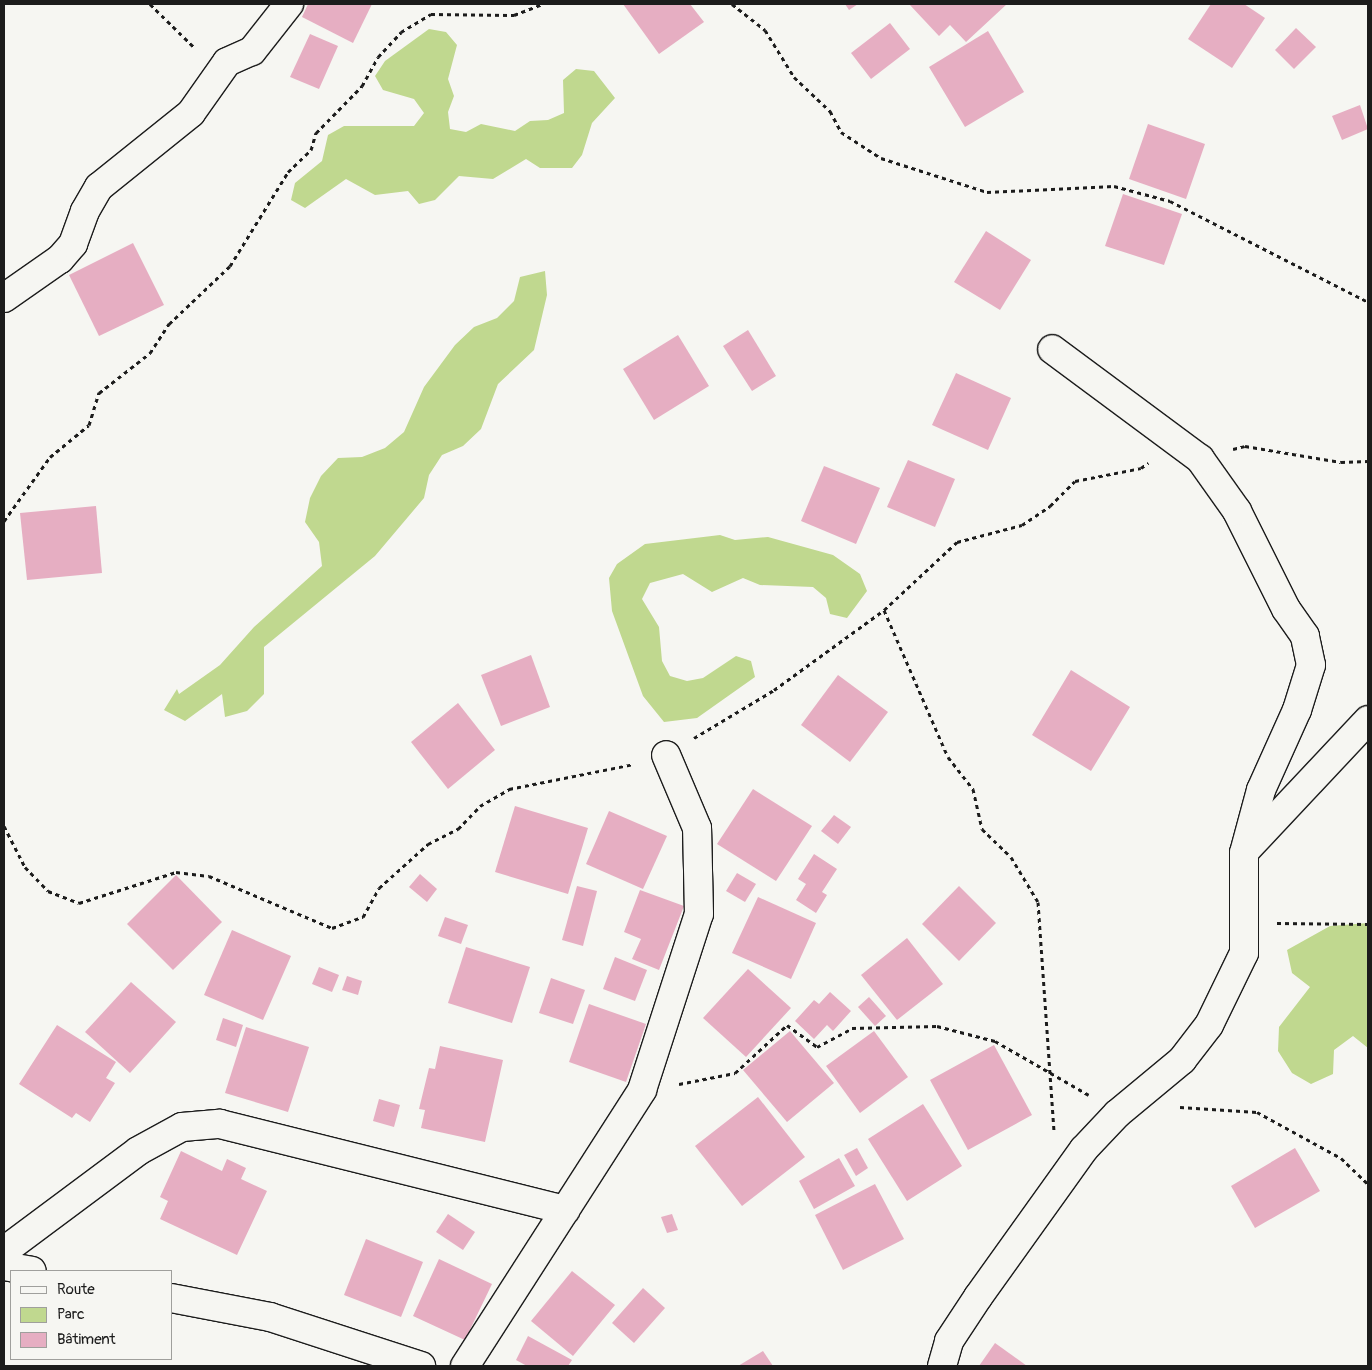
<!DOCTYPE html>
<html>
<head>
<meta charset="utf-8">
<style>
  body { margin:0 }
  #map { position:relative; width:1372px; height:1370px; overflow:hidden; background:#f6f6f2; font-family:Pangolin,sans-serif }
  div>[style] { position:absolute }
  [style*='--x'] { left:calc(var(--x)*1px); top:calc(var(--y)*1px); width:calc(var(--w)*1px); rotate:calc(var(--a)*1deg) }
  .green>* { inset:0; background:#c0d88f }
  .building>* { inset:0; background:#e6aec2 }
  .path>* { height:3px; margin-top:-1.5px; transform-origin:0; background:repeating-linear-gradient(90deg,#1c1c1c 0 4px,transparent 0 8px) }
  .roads { filter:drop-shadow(1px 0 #1c1c1c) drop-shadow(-1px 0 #1c1c1c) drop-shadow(0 1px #1c1c1c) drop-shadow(0 -1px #1c1c1c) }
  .minor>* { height:28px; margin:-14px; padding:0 14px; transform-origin:14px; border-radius:14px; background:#f6f6f2 }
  span { translate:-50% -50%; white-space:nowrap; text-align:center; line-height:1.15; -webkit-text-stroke:4px #f6f6f2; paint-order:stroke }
  .frame { position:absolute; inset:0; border:5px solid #1c1c1c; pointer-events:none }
  .legend { position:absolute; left:10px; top:1270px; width:162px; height:90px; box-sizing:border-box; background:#f6f6f2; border:1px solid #9f9f9c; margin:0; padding:6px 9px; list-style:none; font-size:15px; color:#1c1c1c }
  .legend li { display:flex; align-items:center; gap:10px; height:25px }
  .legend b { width:25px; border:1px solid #9f9f9c }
</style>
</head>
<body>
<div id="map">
  <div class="green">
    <div style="clip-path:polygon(429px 29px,446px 32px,457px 45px,448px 79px,454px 96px,448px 112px,450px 129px,466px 132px,481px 124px,515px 131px,530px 121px,548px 120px,564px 113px,563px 80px,576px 69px,594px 71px,615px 98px,592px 123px,582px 155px,572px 168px,540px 168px,526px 159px,493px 179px,459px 176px,435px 200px,419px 204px,408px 191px,375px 195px,346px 179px,305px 208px,291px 200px,295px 183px,322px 161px,328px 135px,344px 126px,414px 126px,424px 113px,414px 99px,383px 90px,375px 76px,385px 61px)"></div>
    <div style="clip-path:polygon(545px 271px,547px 295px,534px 350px,498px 384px,481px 429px,463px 446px,442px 455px,429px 475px,424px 498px,375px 556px,264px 647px,264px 694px,247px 711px,225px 717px,222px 694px,185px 721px,164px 710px,177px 689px,179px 694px,220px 665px,254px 627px,322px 566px,319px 542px,305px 522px,310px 498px,321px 476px,338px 458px,362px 457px,385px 448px,404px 432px,424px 387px,455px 345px,474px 327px,497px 318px,514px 301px,520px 277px)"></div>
    <div style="clip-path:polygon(720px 535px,735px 540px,768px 537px,833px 555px,860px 574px,867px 591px,847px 618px,830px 614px,826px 598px,813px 587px,760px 585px,743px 578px,712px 592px,683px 574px,650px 583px,642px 599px,659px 627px,662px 661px,670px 676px,687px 681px,703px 678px,736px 656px,751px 661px,755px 677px,697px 718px,664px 722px,643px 696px,612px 611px,609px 578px,617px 564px,645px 544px)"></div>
    <div style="clip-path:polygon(1368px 923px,1368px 1048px,1353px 1036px,1334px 1050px,1333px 1074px,1311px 1084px,1292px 1073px,1278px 1051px,1279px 1027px,1310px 987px,1292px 973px,1287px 950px,1330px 926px)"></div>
  </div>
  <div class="building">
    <div style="clip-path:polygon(308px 4px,372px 4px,353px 43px,302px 17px)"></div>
    <div style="clip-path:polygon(623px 4px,690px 4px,704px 22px,659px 54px)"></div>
    <div style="clip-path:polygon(845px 4px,858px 4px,849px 10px)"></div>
    <div style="clip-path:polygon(909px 4px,1007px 4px,966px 42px,950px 25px,939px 36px)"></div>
    <div style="clip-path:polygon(1211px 4px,1244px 4px,1265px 18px,1232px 68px,1188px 39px)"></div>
    <div style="clip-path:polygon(890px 23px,910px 49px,871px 79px,851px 53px)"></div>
    <div style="clip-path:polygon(1296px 28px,1316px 47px,1294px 69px,1275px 50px)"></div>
    <div style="clip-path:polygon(988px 31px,1024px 92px,965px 127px,929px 67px)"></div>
    <div style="clip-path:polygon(310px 34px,338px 46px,319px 89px,290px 77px)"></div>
    <div style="clip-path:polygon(1360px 105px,1368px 129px,1342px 140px,1332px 116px)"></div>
    <div style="clip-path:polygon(1148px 124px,1205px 144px,1186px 199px,1129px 179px)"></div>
    <div style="clip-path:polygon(1123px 194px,1182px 214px,1164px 265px,1105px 246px)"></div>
    <div style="clip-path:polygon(986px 231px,1031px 260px,1000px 310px,954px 282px)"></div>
    <div style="clip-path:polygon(133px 243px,164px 305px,99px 336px,69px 275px)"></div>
    <div style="clip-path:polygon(748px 330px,776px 376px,752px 391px,723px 346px)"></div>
    <div style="clip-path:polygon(678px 335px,709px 386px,654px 420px,623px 369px)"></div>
    <div style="clip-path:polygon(956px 373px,1011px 398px,988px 450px,932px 425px)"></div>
    <div style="clip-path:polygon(908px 460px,955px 479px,935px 527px,887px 507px)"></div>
    <div style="clip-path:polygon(824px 466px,880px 488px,856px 544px,801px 521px)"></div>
    <div style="clip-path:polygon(96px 506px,102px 573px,27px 580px,20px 513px)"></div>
    <div style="clip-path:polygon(531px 655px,550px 707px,501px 726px,481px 675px)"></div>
    <div style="clip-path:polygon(1071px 670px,1130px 707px,1091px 771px,1032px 735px)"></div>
    <div style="clip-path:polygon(838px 675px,888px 712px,850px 762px,801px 725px)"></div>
    <div style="clip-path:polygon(458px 703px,495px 750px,448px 789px,411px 742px)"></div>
    <div style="clip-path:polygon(753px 789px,812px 826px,776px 881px,717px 844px)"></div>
    <div style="clip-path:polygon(515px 806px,588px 828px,568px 894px,495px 872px)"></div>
    <div style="clip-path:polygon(609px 811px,667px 836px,643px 889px,586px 864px)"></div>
    <div style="clip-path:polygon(834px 815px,851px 827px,838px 844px,821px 831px)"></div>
    <div style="clip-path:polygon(814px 854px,837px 869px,822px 892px,827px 895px,816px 913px,796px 900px,806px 884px,798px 879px)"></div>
    <div style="clip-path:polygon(737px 873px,756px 884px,745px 902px,726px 891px)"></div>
    <div style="clip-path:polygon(420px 874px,437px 889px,427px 902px,409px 887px)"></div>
    <div style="clip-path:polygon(176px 875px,222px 922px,173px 970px,127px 924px)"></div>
    <div style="clip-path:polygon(577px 886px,597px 891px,583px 946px,562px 940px)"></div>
    <div style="clip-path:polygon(959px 886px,996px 923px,959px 961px,922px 924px)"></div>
    <div style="clip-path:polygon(640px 890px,684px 906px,659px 970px,632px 959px,641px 939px,624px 932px)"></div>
    <div style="clip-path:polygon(758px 897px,816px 923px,791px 979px,732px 953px)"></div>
    <div style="clip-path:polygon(445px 917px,468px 925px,461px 944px,438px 936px)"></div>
    <div style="clip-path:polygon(232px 930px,291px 956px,263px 1020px,204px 995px)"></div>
    <div style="clip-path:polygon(907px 938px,943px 984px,897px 1020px,861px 975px)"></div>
    <div style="clip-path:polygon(466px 947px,530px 967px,512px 1023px,448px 1003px)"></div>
    <div style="clip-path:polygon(615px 957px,647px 970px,635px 1001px,603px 989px)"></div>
    <div style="clip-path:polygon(319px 967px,339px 975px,332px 992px,312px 984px)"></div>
    <div style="clip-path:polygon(748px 969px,791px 1008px,746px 1057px,703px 1018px)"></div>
    <div style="clip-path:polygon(347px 976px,362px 981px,358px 995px,342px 990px)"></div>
    <div style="clip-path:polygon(551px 978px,585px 990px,573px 1024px,539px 1013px)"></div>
    <div style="clip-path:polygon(131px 982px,176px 1022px,130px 1073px,85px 1032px)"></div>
    <div style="clip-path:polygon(830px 992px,851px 1011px,833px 1031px,827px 1025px,814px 1039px,795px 1021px,814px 1000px,819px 1004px)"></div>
    <div style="clip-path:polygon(869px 997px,886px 1016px,875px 1026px,858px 1007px)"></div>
    <div style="clip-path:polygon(589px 1004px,646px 1024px,626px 1082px,569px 1062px)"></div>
    <div style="clip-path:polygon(223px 1018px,243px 1025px,236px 1047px,216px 1040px)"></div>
    <div style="clip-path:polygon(57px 1025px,116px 1062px,106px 1078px,115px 1083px,90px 1122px,76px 1113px,72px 1118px,19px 1084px)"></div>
    <div style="clip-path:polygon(246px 1027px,309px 1047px,288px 1112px,225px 1093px)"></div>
    <div style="clip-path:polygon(790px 1031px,834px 1083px,787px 1122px,743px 1070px)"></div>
    <div style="clip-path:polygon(874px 1031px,908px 1077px,860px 1113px,826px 1066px)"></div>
    <div style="clip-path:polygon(994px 1045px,1032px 1115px,968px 1150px,930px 1080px)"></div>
    <div style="clip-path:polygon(440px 1046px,503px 1060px,485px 1142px,421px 1128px,425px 1110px,419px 1109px,429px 1068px,435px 1069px)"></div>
    <div style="clip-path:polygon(758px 1097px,805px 1157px,742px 1206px,695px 1146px)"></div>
    <div style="clip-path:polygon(379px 1099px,400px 1105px,394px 1127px,373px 1121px)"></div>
    <div style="clip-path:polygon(923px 1104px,962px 1166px,907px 1201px,868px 1139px)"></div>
    <div style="clip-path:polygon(857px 1148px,868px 1168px,856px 1176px,844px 1155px)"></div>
    <div style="clip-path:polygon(1295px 1148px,1320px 1191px,1255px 1228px,1231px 1186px)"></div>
    <div style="clip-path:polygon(181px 1151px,222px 1171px,227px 1159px,246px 1168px,241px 1179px,267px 1191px,237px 1255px,160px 1219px,168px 1201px,160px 1197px)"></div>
    <div style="clip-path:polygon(839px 1158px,855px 1186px,814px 1209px,799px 1181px)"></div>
    <div style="clip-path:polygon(875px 1184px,904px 1239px,843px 1270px,815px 1215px)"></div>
    <div style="clip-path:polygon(448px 1214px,475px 1232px,463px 1250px,436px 1232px)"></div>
    <div style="clip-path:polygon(672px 1214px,678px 1230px,667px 1233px,661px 1217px)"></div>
    <div style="clip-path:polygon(366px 1239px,423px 1262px,401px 1317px,344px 1295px)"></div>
    <div style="clip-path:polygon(439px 1259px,492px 1284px,465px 1340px,413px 1316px)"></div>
    <div style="clip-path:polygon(572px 1271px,615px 1305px,573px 1356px,531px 1321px)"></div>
    <div style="clip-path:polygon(643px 1288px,665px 1308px,634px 1343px,612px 1323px)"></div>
    <div style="clip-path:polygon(528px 1336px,572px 1360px,568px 1366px,527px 1366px,516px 1360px)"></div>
    <div style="clip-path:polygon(995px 1343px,1027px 1366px,979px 1366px)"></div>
    <div style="clip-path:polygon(763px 1351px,773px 1366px,738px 1366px)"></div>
  </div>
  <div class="path">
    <div style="--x:150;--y:4;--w:63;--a:44.4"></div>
    <div style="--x:732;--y:4;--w:42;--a:38.2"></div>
    <div style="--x:765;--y:30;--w:55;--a:58.3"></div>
    <div style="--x:794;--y:77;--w:50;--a:43.4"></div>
    <div style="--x:830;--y:111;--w:24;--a:62"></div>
    <div style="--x:841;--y:132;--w:48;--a:33"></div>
    <div style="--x:881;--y:158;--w:111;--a:17.8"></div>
    <div style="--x:987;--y:192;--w:127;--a:-2.7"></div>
    <div style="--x:1114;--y:186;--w:58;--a:15"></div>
    <div style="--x:1170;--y:201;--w:222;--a:27"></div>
    <div style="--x:1233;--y:449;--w:12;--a:-14"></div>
    <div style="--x:1245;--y:446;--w:97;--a:9.5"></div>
    <div style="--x:1341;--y:462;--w:27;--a:-2"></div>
    <div style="--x:4;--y:521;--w:79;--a:-54.3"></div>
    <div style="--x:50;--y:457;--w:50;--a:-39.4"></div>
    <div style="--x:89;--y:425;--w:34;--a:-73"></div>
    <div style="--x:99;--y:393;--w:65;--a:-38.1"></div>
    <div style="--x:150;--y:353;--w:35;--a:-57"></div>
    <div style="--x:169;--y:324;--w:84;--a:-43.6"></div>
    <div style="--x:230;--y:266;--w:110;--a:-58.3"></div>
    <div style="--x:288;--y:172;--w:32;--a:-44"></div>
    <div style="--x:311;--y:150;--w:18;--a:-74"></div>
    <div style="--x:316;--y:133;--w:66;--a:-45.6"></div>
    <div style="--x:362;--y:86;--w:33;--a:-61"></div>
    <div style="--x:378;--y:57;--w:34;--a:-47"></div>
    <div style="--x:401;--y:32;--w:35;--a:-31"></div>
    <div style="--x:431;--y:14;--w:83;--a:0.7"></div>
    <div style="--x:514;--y:15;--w:31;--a:-21"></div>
    <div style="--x:884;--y:610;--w:160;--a:66.5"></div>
    <div style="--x:948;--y:757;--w:41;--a:52"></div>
    <div style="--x:973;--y:789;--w:41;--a:77.3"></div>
    <div style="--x:982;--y:829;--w:40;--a:44"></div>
    <div style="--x:1011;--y:857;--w:52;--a:59"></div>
    <div style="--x:1038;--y:902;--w:230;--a:86"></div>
    <div style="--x:694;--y:738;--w:93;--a:-31"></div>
    <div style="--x:774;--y:690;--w:136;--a:-36"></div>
    <div style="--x:884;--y:610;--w:100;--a:-43"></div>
    <div style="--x:957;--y:542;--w:67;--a:-14.7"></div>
    <div style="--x:1022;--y:525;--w:34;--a:-34"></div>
    <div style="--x:1050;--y:506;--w:35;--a:-45"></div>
    <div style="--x:1075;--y:481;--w:67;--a:-11.1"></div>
    <div style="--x:1141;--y:468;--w:9;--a:-36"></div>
    <div style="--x:4;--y:826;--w:46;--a:62.9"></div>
    <div style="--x:25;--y:867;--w:33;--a:46"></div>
    <div style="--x:48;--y:891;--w:33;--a:21"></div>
    <div style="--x:79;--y:903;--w:102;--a:-17.7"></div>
    <div style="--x:176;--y:872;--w:33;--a:7"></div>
    <div style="--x:209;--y:876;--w:134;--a:22.9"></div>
    <div style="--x:332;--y:928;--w:33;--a:-20"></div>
    <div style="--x:363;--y:917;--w:33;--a:-61"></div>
    <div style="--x:379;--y:888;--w:66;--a:-41.9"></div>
    <div style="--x:428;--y:844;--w:34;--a:-27"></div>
    <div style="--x:458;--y:829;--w:32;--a:-46"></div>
    <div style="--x:480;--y:806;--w:34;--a:-30"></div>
    <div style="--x:509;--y:789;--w:127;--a:-11.3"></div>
    <div style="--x:1277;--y:923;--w:91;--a:0.6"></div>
    <div style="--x:679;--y:1084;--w:57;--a:-11.1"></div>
    <div style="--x:735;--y:1073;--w:71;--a:-42.7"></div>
    <div style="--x:787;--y:1025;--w:37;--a:36"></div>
    <div style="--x:817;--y:1047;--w:40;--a:-28"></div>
    <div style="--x:852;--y:1028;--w:85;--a:-1.3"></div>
    <div style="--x:937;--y:1026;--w:60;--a:14.5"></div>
    <div style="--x:995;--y:1041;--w:108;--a:29.9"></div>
    <div style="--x:1180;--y:1107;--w:77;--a:3.7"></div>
    <div style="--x:1257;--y:1112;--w:96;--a:28.7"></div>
    <div style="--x:1341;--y:1158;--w:37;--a:44"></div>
  </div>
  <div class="roads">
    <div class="minor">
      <div style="--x:4;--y:298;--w:68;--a:-34.9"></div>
      <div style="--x:60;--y:259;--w:20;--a:-49"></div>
      <div style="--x:73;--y:244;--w:35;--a:-70"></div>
      <div style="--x:85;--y:211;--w:28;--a:-60"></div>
      <div style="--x:99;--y:187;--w:118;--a:-38.8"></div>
      <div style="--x:191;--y:113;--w:62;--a:-54.8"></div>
      <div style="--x:227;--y:62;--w:27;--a:-24"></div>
      <div style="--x:252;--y:51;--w:60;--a:-51.8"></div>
      <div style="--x:1246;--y:850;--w:178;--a:-46.8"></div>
      <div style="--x:4;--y:1251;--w:167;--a:-36.7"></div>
      <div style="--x:138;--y:1151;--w:50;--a:-28.6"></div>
      <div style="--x:182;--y:1127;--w:38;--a:-5"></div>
      <div style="--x:220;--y:1124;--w:356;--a:14"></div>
      <div style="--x:4;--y:1266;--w:28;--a:10"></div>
      <div style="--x:171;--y:1298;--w:101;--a:10.9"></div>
      <div style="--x:270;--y:1317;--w:159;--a:18"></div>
      <div style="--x:465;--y:1366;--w:328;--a:-57.3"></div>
      <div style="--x:642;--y:1090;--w:185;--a:-72.1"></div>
      <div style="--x:699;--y:914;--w:86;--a:-91.3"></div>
      <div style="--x:697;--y:828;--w:79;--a:-113"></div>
      <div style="--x:942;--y:1366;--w:26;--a:-74"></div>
      <div style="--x:949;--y:1341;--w:53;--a:-56.6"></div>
      <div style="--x:978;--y:1297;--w:182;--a:-54.4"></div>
      <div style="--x:1084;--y:1149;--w:48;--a:-46.7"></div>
      <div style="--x:1117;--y:1114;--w:85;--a:-39.7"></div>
      <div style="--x:1182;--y:1060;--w:44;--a:-52.4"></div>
      <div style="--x:1209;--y:1025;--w:80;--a:-64.1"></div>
      <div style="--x:1244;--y:953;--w:100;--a:-90"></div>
      <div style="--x:1244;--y:853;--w:65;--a:-74.9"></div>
      <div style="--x:1261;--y:790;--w:88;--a:-65.8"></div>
      <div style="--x:1297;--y:710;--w:47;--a:-72.7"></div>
      <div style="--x:1311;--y:665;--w:30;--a:-102"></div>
      <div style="--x:1305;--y:636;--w:33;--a:-125"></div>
      <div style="--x:1286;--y:609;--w:110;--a:-116.6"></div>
      <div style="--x:1237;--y:511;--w:64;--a:-125.4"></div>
      <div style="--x:1200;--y:459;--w:184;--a:-143.4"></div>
    </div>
  </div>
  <div class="frame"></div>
  <ul class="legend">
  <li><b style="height:6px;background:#f6f6f2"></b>Route</li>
  <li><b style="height:14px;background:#c0d88f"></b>Parc</li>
  <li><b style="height:14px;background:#e6aec2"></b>Bâtiment</li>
  </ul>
</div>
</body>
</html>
